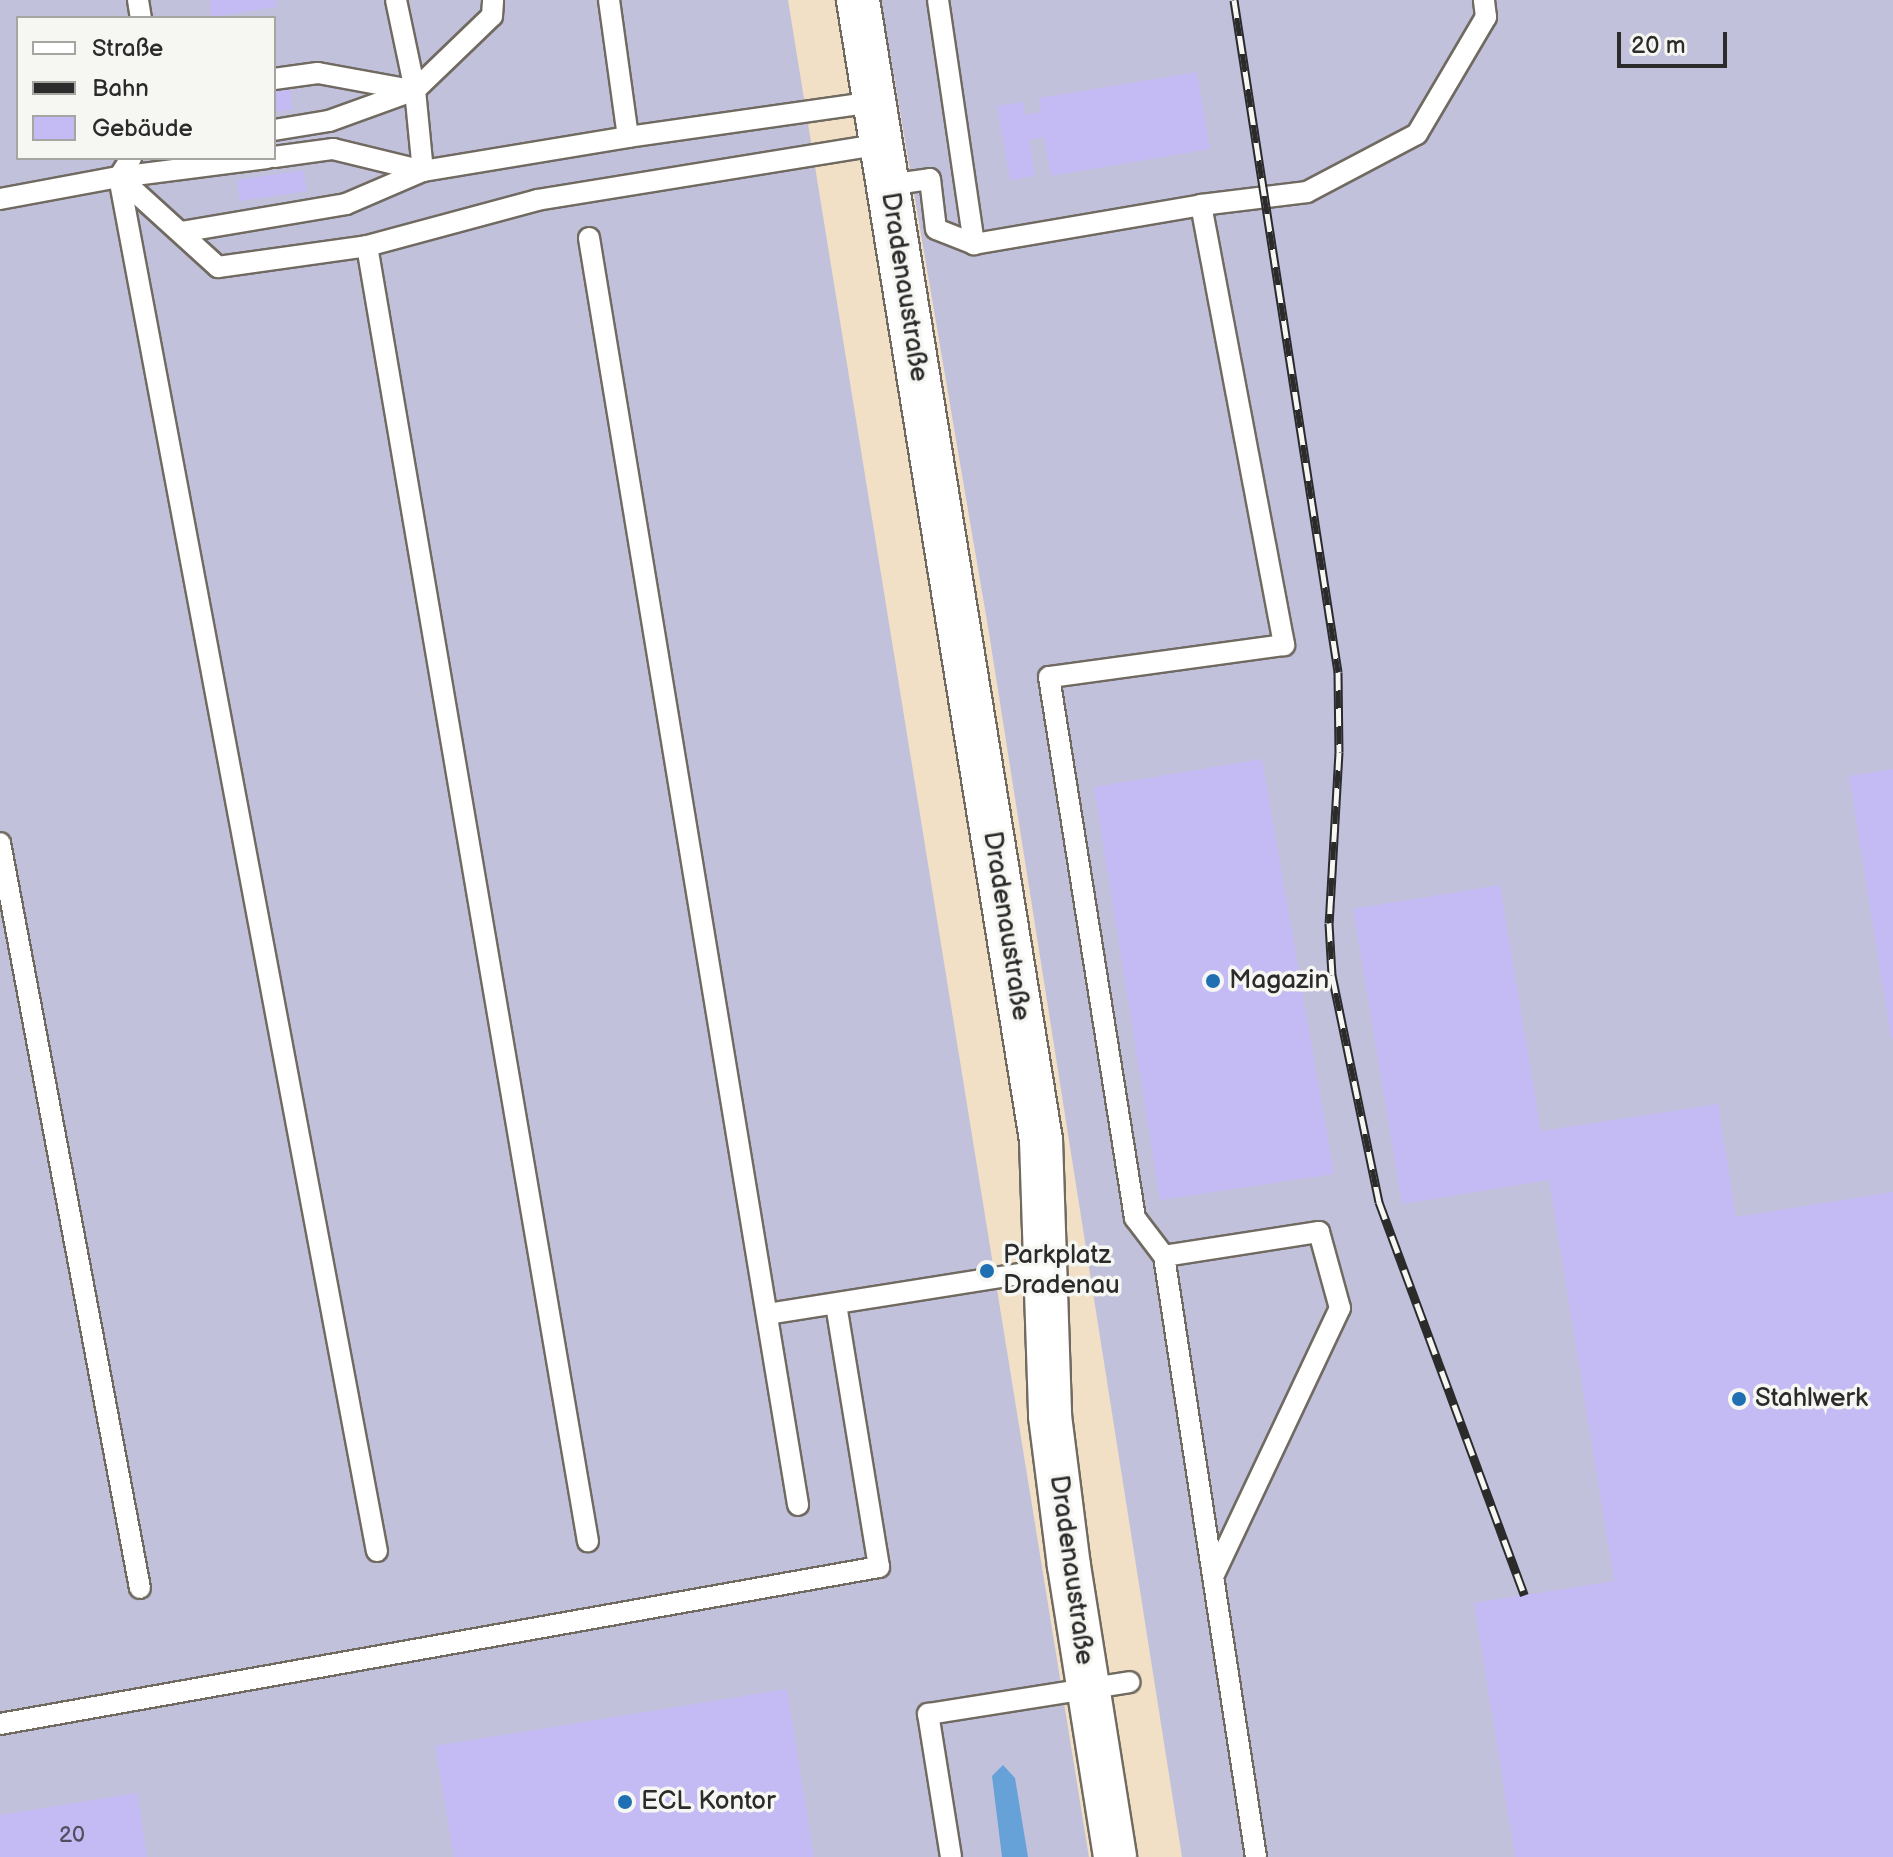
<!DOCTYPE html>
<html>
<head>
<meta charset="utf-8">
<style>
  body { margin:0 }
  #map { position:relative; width:1893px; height:1857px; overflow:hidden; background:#f1e0c5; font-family:"Balsamiq Sans",sans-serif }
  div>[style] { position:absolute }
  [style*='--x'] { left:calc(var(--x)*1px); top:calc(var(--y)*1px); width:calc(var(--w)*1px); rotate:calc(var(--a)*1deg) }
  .industrial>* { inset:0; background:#c2c1dc }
  .water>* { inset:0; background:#66a2d7 }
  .building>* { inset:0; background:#c4bbf4 }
  .roads { filter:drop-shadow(2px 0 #706a61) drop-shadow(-2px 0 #706a61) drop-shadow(0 2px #706a61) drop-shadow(0 -2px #706a61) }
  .lane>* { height:20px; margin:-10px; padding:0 10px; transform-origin:10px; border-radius:10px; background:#fff }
  .street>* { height:42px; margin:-21px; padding:0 21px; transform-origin:21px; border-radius:21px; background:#fff }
  .rail>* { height:9px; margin-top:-4.5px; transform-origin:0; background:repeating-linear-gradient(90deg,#f6f6f2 0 18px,#2b2b2b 0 36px); box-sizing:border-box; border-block:2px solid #2b2b2b }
  .dots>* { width:22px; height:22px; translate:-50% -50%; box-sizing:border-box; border:4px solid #f6f6f2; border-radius:50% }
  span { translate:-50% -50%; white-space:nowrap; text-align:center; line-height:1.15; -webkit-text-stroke:7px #f6f6f2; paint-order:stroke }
  .number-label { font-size:22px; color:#514f5d }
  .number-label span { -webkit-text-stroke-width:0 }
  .street-label { font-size:26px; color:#2b2b2b }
  .poi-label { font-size:26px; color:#2b2b2b }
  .left { translate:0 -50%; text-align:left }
  .legend { position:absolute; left:16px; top:16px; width:260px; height:144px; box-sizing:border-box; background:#f6f6f2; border:2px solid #a5a5a2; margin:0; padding:10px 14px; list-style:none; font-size:24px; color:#2b2b2b }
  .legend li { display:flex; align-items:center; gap:16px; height:40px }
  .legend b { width:40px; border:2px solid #a5a5a2 }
  .scale { position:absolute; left:1617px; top:32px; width:110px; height:36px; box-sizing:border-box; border:4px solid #2b2b2b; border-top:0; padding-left:10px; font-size:24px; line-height:28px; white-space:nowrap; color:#2b2b2b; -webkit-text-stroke:6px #f6f6f2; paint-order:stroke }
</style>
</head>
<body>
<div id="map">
  <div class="industrial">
    <div style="clip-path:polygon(evenodd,0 0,788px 0,1089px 1857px,0 1857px,0 0,18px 18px,274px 18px,274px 158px,18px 158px,18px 18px)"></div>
    <div style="clip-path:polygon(881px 0,1893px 0,1893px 1857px,1182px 1857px,989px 633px)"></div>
  </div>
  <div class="water">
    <div style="clip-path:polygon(1003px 1765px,1015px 1778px,1028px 1857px,1002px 1857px,992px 1776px)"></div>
  </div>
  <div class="building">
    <div style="clip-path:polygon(210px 0,276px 0,277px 7px,212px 17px)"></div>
    <div style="clip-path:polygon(1197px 72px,1210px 149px,1051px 176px,1044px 137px,1029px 140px,1035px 176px,1010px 180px,997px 106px,1023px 102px,1025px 115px,1041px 112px,1039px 98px)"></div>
    <div style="clip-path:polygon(290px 88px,293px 109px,274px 112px,274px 91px)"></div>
    <div style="clip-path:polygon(303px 170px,307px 191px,240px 201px,237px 180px)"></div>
    <div style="clip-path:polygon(1262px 759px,1334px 1174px,1160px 1200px,1094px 787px)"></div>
    <div style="clip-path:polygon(1893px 769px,1893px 1038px,1891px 1038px,1849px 776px)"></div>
    <div style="clip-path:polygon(1500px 885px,1541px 1131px,1718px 1104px,1736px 1217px,1893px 1192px,1893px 1857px,1515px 1857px,1474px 1603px,1614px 1581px,1549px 1180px,1402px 1204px,1353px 909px)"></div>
    <div style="clip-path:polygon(787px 1689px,814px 1857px,454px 1857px,435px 1746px)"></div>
    <div style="clip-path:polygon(137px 1793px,147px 1857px,0 1857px,0 1815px)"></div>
  </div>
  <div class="roads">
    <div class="lane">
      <div style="--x:138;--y:0;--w:18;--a:81"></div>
      <div style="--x:396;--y:0;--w:92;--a:78.1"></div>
      <div style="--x:415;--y:90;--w:81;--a:84.4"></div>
      <div style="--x:609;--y:0;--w:138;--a:82.1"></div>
      <div style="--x:938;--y:0;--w:247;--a:81.6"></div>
      <div style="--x:274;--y:79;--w:44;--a:-7.8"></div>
      <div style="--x:318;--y:73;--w:95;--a:10.4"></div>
      <div style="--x:274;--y:130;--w:56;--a:-9.3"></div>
      <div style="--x:329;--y:121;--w:91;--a:-19.8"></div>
      <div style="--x:415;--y:90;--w:107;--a:-43.9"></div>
      <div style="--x:492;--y:16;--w:16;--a:-86"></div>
      <div style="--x:274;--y:157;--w:60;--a:-7.7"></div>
      <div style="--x:333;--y:149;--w:93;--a:13.7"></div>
      <div style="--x:131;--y:158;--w:22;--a:122"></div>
      <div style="--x:119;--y:177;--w:1398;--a:79.37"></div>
      <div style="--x:119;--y:177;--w:134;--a:42.3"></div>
      <div style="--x:218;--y:267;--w:150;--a:-8"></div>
      <div style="--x:367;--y:246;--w:176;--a:-15.1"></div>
      <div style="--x:537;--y:200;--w:349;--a:-9.2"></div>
      <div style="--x:888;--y:185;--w:42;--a:-8.1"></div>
      <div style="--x:930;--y:179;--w:50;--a:83.2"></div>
      <div style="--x:936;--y:229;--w:41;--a:21.5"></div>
      <div style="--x:974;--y:244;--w:230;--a:-9.7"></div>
      <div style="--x:1201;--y:205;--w:107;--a:-7"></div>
      <div style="--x:1307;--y:192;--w:124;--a:-27.8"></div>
      <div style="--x:1417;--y:134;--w:136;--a:-59.5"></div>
      <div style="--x:1486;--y:17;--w:17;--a:-97"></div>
      <div style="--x:0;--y:199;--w:121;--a:-10.5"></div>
      <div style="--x:119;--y:177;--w:149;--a:-7.3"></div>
      <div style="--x:1201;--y:205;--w:448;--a:79.3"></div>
      <div style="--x:1284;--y:645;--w:237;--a:172.2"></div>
      <div style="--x:1049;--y:677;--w:548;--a:80.97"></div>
      <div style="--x:1135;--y:1218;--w:48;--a:52.7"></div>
      <div style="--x:1164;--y:1256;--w:608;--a:81.3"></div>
      <div style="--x:181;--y:232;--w:167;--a:-9.6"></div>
      <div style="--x:346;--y:204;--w:84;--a:-23.2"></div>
      <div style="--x:423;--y:171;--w:208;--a:-9.4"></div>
      <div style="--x:628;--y:137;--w:248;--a:-8.1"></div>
      <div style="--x:589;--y:238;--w:1284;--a:80.63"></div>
      <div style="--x:367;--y:246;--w:1314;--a:80.32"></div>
      <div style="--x:0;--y:843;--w:758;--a:79.36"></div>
      <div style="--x:1164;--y:1256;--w:157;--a:-8.8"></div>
      <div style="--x:1319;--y:1232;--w:79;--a:74.6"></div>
      <div style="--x:1340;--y:1308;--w:297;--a:115.3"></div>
      <div style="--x:767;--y:1314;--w:288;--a:-9"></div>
      <div style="--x:0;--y:1724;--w:893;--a:-10.13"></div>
      <div style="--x:879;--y:1567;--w:266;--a:-99.3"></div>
      <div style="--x:951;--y:1857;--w:145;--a:-99.1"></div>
      <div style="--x:928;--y:1714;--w:204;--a:-9"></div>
    </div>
    <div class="street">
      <div style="--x:858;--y:0;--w:1155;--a:80.88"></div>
      <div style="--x:1041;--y:1140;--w:276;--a:88.1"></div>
      <div style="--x:1050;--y:1416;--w:151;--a:82.8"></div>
      <div style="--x:1069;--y:1566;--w:295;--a:81"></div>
    </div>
  </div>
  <div class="rail">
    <div style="--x:1234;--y:0;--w:680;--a:81.2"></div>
    <div style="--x:1338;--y:672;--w:80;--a:89.3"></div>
    <div style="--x:1339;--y:752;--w:171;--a:93.3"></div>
    <div style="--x:1329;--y:923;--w:52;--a:86.7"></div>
    <div style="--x:1332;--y:975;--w:232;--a:78.3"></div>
    <div style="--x:1379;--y:1202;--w:419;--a:69.7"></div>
  </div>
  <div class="dots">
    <div style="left:1213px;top:981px;background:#1f6fb2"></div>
    <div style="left:987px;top:1271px;background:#1f6fb2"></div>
    <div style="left:1739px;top:1399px;background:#1f6fb2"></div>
    <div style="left:625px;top:1802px;background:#1f6fb2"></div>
  </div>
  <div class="number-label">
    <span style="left:72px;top:1836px">20</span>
  </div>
  <div class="street-label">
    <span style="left:904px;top:287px;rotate:81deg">Dradenaustraße</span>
    <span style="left:1006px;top:926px;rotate:81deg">Dradenaustraße</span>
    <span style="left:1071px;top:1570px;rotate:82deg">Dradenaustraße</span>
  </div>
  <div class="poi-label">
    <span class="left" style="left:1229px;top:981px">Magazin</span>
    <span class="left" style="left:1003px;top:1271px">Parkplatz<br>Dradenau</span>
    <span class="left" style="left:1755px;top:1399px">Stahlwerk</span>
    <span class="left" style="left:641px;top:1802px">ECL Kontor</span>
  </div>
  <ul class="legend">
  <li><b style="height:10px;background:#fff"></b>Straße</li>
  <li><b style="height:10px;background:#2b2b2b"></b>Bahn</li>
  <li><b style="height:22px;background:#c4bbf4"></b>Gebäude</li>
  </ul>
  <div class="scale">20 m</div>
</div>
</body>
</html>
